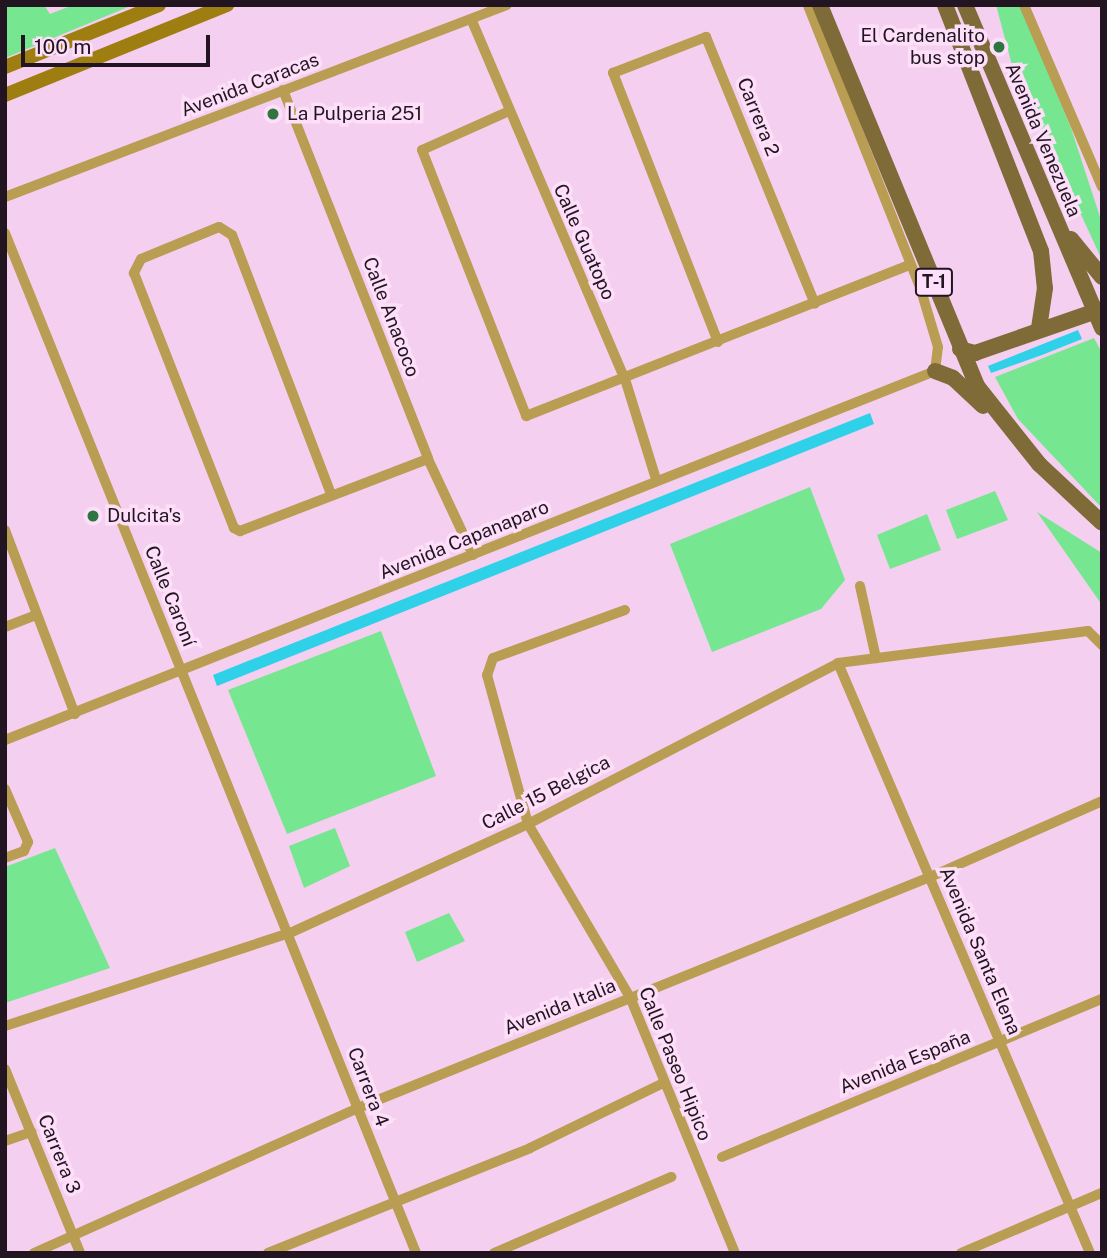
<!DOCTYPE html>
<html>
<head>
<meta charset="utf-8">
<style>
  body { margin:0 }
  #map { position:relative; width:1107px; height:1258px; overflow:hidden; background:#f4cff0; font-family:"Public Sans",sans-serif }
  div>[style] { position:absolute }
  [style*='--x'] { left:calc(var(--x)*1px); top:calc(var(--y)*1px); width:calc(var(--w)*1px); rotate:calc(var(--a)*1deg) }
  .green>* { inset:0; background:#77e691 }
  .water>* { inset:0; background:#2ed1e8 }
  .street>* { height:10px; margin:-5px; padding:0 5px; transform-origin:5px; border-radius:5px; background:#b89d53 }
  .secondary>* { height:14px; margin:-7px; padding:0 7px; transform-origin:7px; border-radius:7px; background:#9e7e10 }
  .primary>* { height:16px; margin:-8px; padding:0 8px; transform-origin:8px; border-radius:8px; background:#7e6b37 }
  .dots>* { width:19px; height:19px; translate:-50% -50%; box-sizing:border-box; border:4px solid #fddff9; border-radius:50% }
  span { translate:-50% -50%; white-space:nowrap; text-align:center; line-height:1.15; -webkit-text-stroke:7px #fddff9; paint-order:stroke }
  .shield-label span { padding:2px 5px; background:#fddff9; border:2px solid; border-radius:5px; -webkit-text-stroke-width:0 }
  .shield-label { font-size:18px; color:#221521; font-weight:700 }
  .poi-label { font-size:19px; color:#221521 }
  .right { translate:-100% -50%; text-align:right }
  .left { translate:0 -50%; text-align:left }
  .street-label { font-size:19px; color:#221521 }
  .frame { position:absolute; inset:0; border:7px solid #221521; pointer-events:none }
  .scale { position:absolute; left:21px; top:35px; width:189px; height:32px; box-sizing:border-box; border:4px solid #221521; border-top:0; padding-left:9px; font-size:21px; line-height:24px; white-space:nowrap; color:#221521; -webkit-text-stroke:5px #fddff9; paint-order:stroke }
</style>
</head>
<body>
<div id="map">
  <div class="green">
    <div style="clip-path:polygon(5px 5px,44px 5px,50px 14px,73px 5px,133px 5px,5px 58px)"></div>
    <div style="clip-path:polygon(996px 5px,1020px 5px,1071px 128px,1102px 223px,1102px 260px,1012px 65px)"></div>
    <div style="clip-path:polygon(1094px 338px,1102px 353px,1102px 508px,1018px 419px,995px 377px)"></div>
    <div style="clip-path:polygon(810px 487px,845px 580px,821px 609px,712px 652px,670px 544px)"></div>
    <div style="clip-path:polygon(995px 491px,1008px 520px,957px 539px,946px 510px)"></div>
    <div style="clip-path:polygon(1037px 512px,1102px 553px,1102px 605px)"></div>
    <div style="clip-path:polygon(927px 514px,941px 550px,890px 569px,877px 535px)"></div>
    <div style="clip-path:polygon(381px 631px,436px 776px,287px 834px,228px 690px)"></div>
    <div style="clip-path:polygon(335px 828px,350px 866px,304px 888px,289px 846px)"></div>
    <div style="clip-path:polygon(55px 848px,110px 968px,5px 1003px,5px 867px)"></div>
    <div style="clip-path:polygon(449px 913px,465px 941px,417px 962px,405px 932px)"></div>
  </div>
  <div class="water">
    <div style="clip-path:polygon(1078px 330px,1082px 339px,1042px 355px,991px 373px,988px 366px)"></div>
    <div style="clip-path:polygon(870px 413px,874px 424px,217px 686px,213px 675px)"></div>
  </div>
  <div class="street">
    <div style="--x:1024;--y:5;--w:198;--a:66.8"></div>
    <div style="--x:472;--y:21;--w:389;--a:66.9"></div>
    <div style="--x:625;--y:379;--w:105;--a:72.8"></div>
    <div style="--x:283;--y:90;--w:396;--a:68.5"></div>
    <div style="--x:428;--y:459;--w:106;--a:64.9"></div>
    <div style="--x:507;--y:112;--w:93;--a:155.9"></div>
    <div style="--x:422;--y:150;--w:286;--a:68.6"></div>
    <div style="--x:526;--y:416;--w:412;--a:-21.5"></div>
    <div style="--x:5;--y:197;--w:537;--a:-20.93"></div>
    <div style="--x:5;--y:233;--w:1100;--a:68.05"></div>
    <div style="--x:718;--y:342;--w:289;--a:-111.3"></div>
    <div style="--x:613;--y:73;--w:100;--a:-21.2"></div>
    <div style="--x:706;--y:37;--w:288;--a:67.8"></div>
    <div style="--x:331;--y:494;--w:277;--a:-110.9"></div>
    <div style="--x:232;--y:235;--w:15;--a:-148"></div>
    <div style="--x:219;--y:227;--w:84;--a:157.7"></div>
    <div style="--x:141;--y:259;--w:16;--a:117"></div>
    <div style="--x:134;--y:273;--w:274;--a:68.6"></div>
    <div style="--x:234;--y:528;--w:7;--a:27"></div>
    <div style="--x:240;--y:531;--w:201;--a:-21"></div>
    <div style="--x:5;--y:530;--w:197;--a:69.2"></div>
    <div style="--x:860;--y:586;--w:74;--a:77.5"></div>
    <div style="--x:625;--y:610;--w:140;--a:160"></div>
    <div style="--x:493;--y:658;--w:18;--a:109"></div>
    <div style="--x:487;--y:675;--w:155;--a:74.6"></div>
    <div style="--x:528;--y:824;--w:201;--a:59.5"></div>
    <div style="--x:630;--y:997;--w:277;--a:67.7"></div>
    <div style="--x:5;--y:627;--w:33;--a:-21"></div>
    <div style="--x:838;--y:663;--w:642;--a:66.87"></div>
    <div style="--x:5;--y:740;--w:1001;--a:-21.64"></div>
    <div style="--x:935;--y:371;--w:24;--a:-83"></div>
    <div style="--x:938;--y:347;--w:63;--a:-106.7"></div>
    <div style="--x:920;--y:287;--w:303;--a:-111.7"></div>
    <div style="--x:5;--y:789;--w:58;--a:66.5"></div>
    <div style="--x:28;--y:842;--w:10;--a:114"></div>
    <div style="--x:24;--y:851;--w:20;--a:160"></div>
    <div style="--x:5;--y:1026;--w:300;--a:-18.1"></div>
    <div style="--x:290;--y:933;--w:262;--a:-24.6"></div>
    <div style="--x:528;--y:824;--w:349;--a:-27.4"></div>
    <div style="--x:838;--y:663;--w:252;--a:-7.3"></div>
    <div style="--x:1088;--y:631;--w:20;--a:45"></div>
    <div style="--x:5;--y:1069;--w:199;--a:67.8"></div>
    <div style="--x:5;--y:1141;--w:28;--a:-19"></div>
    <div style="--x:722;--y:1157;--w:412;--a:-22.6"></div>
    <div style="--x:34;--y:1253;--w:355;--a:-24.1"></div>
    <div style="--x:358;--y:1108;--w:617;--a:-21.99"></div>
    <div style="--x:930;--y:877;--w:188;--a:-23.8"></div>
    <div style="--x:268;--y:1253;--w:282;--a:-21.8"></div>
    <div style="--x:530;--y:1148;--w:148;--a:-26"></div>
    <div style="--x:494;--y:1253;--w:193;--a:-23.2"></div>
    <div style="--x:961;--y:1253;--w:153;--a:-23.1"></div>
  </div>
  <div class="secondary">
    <div style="--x:5;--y:67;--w:166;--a:-21.9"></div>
    <div style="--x:5;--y:95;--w:240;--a:-22.1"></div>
  </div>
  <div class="primary">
    <div style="--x:820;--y:5;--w:412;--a:67.6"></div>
    <div style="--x:977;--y:386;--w:100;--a:51.5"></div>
    <div style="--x:1039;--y:464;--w:86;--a:43.1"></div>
    <div style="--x:945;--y:5;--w:264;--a:68.7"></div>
    <div style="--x:1041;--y:251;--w:37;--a:84"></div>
    <div style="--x:1045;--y:288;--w:40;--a:98.5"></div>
    <div style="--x:965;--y:5;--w:351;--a:67"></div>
    <div style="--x:1071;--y:239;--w:49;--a:50.8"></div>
    <div style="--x:960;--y:349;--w:16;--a:15"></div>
    <div style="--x:975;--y:353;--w:134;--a:-19.1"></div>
    <div style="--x:935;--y:371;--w:19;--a:21"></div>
    <div style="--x:953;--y:378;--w:41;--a:43"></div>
  </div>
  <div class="dots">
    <div style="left:999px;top:47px;background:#2e7541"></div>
    <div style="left:273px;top:114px;background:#2e7541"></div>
    <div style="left:93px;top:516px;background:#2e7541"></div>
  </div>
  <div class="shield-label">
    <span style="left:934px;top:282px">T-1</span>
  </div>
  <div class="poi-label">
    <span class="right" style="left:985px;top:47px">El Cardenalito<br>bus stop</span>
    <span class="left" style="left:287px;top:114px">La Pulperia 251</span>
    <span class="left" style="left:107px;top:516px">Dulcita's</span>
  </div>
  <div class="street-label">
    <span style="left:250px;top:85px;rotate:-21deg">Avenida Caracas</span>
    <span style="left:758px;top:117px;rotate:68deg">Carrera 2</span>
    <span style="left:1043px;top:140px;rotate:67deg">Avenida Venezuela</span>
    <span style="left:584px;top:242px;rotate:66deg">Calle Guatopo</span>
    <span style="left:391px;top:317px;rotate:69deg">Calle Anacoco</span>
    <span style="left:464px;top:540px;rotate:-22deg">Avenida Capanaparo</span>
    <span style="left:170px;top:596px;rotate:68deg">Calle Caroní</span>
    <span style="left:546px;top:793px;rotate:-27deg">Calle 15 Belgica</span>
    <span style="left:980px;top:951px;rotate:67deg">Avenida Santa Elena</span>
    <span style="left:560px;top:1007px;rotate:-22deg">Avenida Italia</span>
    <span style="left:905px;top:1062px;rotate:-22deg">Avenida España</span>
    <span style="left:675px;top:1064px;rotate:68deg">Calle Paseo Hipico</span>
    <span style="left:368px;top:1087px;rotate:69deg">Carrera 4</span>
    <span style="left:59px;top:1154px;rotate:68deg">Carrera 3</span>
  </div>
  <div class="frame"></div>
  <div class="scale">100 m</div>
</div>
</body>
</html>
